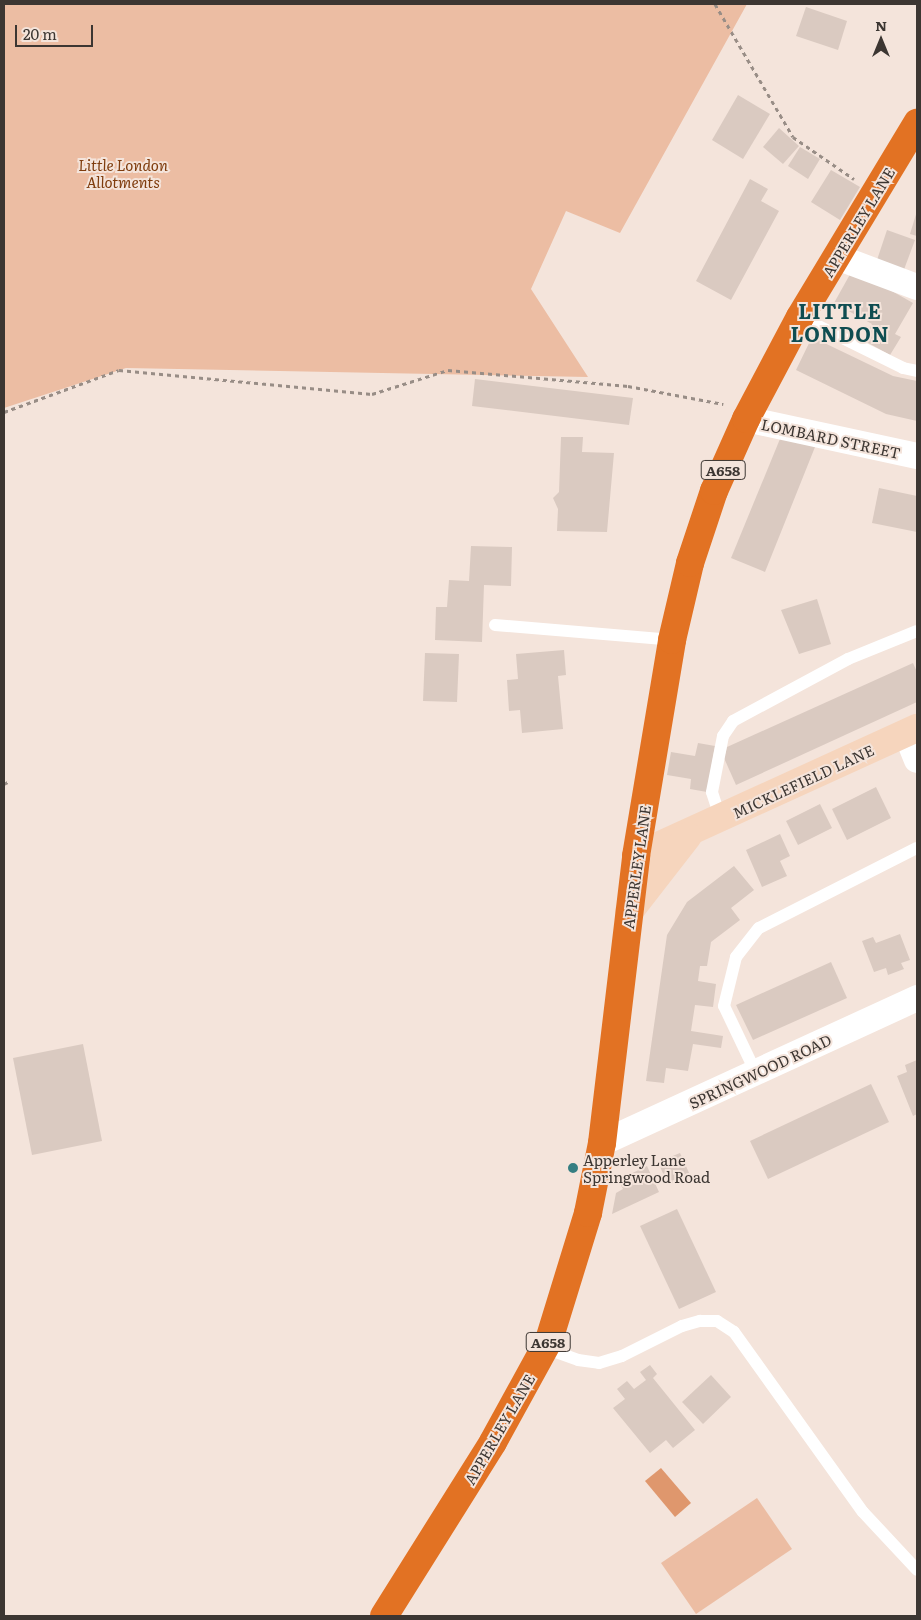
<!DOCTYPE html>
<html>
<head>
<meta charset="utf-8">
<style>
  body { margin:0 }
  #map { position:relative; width:921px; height:1620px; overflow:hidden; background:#f4e4db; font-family:Literata,serif }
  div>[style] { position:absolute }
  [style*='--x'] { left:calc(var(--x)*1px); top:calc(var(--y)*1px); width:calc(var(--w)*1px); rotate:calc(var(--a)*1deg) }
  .green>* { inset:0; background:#ecbda3 }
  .water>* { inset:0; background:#df976d }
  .building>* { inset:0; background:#dacac1 }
  .path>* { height:3px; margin-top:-1.5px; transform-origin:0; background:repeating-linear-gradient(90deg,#988d86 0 4px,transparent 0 8px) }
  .lane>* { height:12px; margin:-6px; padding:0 6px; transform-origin:6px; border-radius:6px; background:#fff }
  .street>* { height:26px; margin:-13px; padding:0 13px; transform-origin:13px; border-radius:13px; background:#fff }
  .secondary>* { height:28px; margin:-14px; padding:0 14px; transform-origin:14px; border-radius:14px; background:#f6d5bd }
  .highway>* { height:28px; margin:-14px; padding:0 14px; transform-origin:14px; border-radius:14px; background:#e27223 }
  .dots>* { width:14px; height:14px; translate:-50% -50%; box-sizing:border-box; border:2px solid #f4e4db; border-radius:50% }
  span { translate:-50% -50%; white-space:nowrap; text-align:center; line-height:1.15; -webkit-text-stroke:4px #f4e4db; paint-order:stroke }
  .shield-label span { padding:1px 4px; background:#f4e4db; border:1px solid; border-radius:4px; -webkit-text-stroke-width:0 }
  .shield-label { font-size:14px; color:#3c3632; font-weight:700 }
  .park-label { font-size:15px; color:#7f3c0d; font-style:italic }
  .street-label { font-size:15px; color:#3c3632 }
  .poi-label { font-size:15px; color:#3c3632 }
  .left { translate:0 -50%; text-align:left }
  .district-label { font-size:20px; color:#0f4d51; font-weight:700; letter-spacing:1px }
  .frame { position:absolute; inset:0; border:5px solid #3c3632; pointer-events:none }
  .north { position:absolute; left:856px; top:15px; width:50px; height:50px; -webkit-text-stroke:4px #f4e4db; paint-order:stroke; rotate:0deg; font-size:14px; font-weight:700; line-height:20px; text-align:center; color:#3c3632 }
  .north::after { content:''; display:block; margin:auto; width:18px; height:22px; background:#3c3632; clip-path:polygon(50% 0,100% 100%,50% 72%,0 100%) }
  .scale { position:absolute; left:15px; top:25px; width:78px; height:22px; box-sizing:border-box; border:2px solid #3c3632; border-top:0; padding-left:6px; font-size:15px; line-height:18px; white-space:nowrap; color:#3c3632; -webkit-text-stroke:4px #f4e4db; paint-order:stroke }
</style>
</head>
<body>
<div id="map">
  <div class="green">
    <div style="clip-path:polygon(4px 4px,747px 4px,620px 233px,566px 211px,531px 289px,588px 377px,126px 368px,4px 408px)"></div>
    <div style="clip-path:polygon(757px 1498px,792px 1549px,696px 1614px,661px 1563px)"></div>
  </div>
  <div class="water">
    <div style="clip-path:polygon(661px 1468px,691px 1503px,675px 1517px,645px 1481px)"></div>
  </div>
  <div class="building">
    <div style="clip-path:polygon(806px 7px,847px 21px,838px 50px,796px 36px)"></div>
    <div style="clip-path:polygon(738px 95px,770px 114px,743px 159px,712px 140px)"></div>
    <div style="clip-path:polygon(779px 128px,799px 146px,783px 164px,763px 147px)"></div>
    <div style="clip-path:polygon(800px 147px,820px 159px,808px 179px,788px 166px)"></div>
    <div style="clip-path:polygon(831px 170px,860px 187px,840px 220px,811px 202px)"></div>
    <div style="clip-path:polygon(750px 179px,768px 189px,761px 201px,779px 211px,731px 300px,696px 281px)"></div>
    <div style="clip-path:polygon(917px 211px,917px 236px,910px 234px)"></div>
    <div style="clip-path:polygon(887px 230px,915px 240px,902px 275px,875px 266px)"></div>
    <div style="clip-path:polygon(853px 269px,913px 303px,895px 334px,901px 337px,890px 355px,863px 340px,872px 324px,834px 303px)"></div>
    <div style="clip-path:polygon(812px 337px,893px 376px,917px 381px,917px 421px,886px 414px,796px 370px)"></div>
    <div style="clip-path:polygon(475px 379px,633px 398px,629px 425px,472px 406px)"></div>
    <div style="clip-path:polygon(782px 434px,815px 447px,765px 572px,731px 558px)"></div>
    <div style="clip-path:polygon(561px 437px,583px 437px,582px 452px,614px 453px,607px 532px,557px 531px,558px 509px,553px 498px,559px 492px)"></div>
    <div style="clip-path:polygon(879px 488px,917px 496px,917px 532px,872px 523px)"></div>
    <div style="clip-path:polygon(471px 546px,512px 547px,511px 586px,484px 585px,482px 642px,435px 640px,436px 607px,447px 607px,449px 580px,469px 581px)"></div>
    <div style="clip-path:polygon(817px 599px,831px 644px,799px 654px,781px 610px)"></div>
    <div style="clip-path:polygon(564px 650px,566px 675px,558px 676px,563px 729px,522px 733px,520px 710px,509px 711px,507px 680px,518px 679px,516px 654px)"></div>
    <div style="clip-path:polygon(425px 653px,459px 654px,457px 702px,423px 701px)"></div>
    <div style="clip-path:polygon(913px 663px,917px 672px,917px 702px,736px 785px,724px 758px,727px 747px)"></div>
    <div style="clip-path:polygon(698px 743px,715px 746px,707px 792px,690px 789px,691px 779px,667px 775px,671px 752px,695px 756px)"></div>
    <div style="clip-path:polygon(876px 787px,891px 818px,847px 840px,832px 809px)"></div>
    <div style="clip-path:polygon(820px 804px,832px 828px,798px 845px,786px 821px)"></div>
    <div style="clip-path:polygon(780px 834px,790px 856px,780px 861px,787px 876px,762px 887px,746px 850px)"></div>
    <div style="clip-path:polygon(734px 866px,754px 890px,731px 908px,740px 920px,711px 942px,707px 966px,700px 966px,698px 981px,716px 984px,713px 1007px,695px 1005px,691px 1031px,723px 1036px,721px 1048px,693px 1044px,688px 1071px,666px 1068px,664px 1083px,646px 1081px,667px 935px,687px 902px)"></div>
    <div style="clip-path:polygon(900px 934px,910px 960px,901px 963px,904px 969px,888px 975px,886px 968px,874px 972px,862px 941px,873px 937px,876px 943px)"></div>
    <div style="clip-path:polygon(831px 962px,847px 998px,753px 1040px,736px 1005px)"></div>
    <div style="clip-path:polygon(83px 1044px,102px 1141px,32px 1155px,13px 1058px)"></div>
    <div style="clip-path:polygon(917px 1060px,917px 1114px,913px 1116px,897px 1076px,907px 1072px,905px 1065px)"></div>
    <div style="clip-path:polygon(871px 1084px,889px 1122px,768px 1179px,750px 1141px)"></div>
    <div style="clip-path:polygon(680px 1153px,690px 1175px,668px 1185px,658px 1162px)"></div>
    <div style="clip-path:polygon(647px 1166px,659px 1192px,612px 1214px,616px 1193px,623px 1189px,618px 1180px)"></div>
    <div style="clip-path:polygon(677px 1209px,716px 1292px,679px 1309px,640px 1226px)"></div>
    <div style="clip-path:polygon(650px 1365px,657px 1374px,653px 1378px,695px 1430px,673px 1448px,666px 1440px,650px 1453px,613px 1408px,625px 1399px,617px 1389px,627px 1381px,634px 1389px,646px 1380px,640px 1372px)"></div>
    <div style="clip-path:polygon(711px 1375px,731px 1397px,703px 1424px,682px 1402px)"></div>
  </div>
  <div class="path">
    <div style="--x:715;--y:4;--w:154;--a:59.6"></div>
    <div style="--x:793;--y:137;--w:74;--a:34.5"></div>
    <div style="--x:4;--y:412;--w:122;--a:-20.1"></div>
    <div style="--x:119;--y:370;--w:254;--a:5.4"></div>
    <div style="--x:372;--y:394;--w:80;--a:-17.5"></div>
    <div style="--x:448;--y:370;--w:181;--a:5.1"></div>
    <div style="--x:628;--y:386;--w:97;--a:10.7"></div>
    <div style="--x:4;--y:784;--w:4;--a:-27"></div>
  </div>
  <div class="lane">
    <div style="--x:800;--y:317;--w:115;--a:26.3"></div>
    <div style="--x:903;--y:368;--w:14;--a:12"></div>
    <div style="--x:495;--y:625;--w:178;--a:4.8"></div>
    <div style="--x:721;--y:820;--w:29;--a:-108"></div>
    <div style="--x:712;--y:792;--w:57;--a:-78.9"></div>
    <div style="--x:723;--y:736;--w:18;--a:-56"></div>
    <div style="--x:733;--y:721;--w:131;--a:-28.3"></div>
    <div style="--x:848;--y:659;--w:74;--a:-22.1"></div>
    <div style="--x:756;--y:1073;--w:74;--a:-115.5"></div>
    <div style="--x:724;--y:1006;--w:50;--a:-76.2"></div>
    <div style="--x:736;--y:957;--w:37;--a:-52"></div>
    <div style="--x:759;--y:928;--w:177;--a:-26.9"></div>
    <div style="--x:545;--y:1348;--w:35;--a:20"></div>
    <div style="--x:578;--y:1360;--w:21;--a:8"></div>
    <div style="--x:599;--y:1363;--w:24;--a:-17"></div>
    <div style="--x:622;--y:1356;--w:67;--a:-26.6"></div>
    <div style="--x:682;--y:1326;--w:19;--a:-16"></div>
    <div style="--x:700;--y:1321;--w:17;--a:0"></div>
    <div style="--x:717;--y:1321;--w:20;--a:33"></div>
    <div style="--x:734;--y:1332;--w:221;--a:54.4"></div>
    <div style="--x:863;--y:1512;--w:79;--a:47"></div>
  </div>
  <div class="street">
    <div style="--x:837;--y:257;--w:85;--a:20.6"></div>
    <div style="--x:746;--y:419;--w:175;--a:12.2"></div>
    <div style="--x:906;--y:733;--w:29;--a:68"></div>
    <div style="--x:602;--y:1143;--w:347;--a:-24.7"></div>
  </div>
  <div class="secondary">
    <div style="--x:636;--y:856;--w:309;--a:-24.5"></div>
    <div style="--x:629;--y:912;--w:96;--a:-52.2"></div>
  </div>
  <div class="highway">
    <div style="--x:384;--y:1616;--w:205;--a:-57.9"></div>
    <div style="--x:493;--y:1442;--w:116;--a:-61.2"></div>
    <div style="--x:549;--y:1340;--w:133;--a:-72.9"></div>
    <div style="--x:588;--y:1213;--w:71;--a:-78.7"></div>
    <div style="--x:602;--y:1143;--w:289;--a:-83.2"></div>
    <div style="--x:636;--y:856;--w:219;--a:-80.5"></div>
    <div style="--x:672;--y:640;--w:79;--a:-76.8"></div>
    <div style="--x:690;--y:563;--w:76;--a:-71.6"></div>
    <div style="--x:714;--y:491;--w:79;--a:-66"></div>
    <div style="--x:746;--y:419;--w:115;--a:-62.1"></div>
    <div style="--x:800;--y:317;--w:227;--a:-58.9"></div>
  </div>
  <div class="dots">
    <div style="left:573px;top:1168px;background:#357e82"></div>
  </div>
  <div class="shield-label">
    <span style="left:723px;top:470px">A658</span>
    <span style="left:548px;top:1342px">A658</span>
  </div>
  <div class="park-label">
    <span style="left:123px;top:173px">Little London<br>Allotments</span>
  </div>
  <div class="street-label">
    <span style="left:858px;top:222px;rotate:-59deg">APPERLEY LANE</span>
    <span style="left:831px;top:438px;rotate:12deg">LOMBARD STREET</span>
    <span style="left:803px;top:781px;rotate:-25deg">MICKLEFIELD LANE</span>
    <span style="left:636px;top:867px;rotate:-82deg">APPERLEY LANE</span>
    <span style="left:760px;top:1071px;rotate:-25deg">SPRINGWOOD ROAD</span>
    <span style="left:499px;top:1429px;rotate:-60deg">APPERLEY LANE</span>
  </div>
  <div class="poi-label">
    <span class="left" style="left:583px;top:1168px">Apperley Lane<br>Springwood Road</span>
  </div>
  <div class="district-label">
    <span style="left:840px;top:322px">LITTLE<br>LONDON</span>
  </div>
  <div class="frame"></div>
  <div class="north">N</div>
  <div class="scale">20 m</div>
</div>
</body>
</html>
